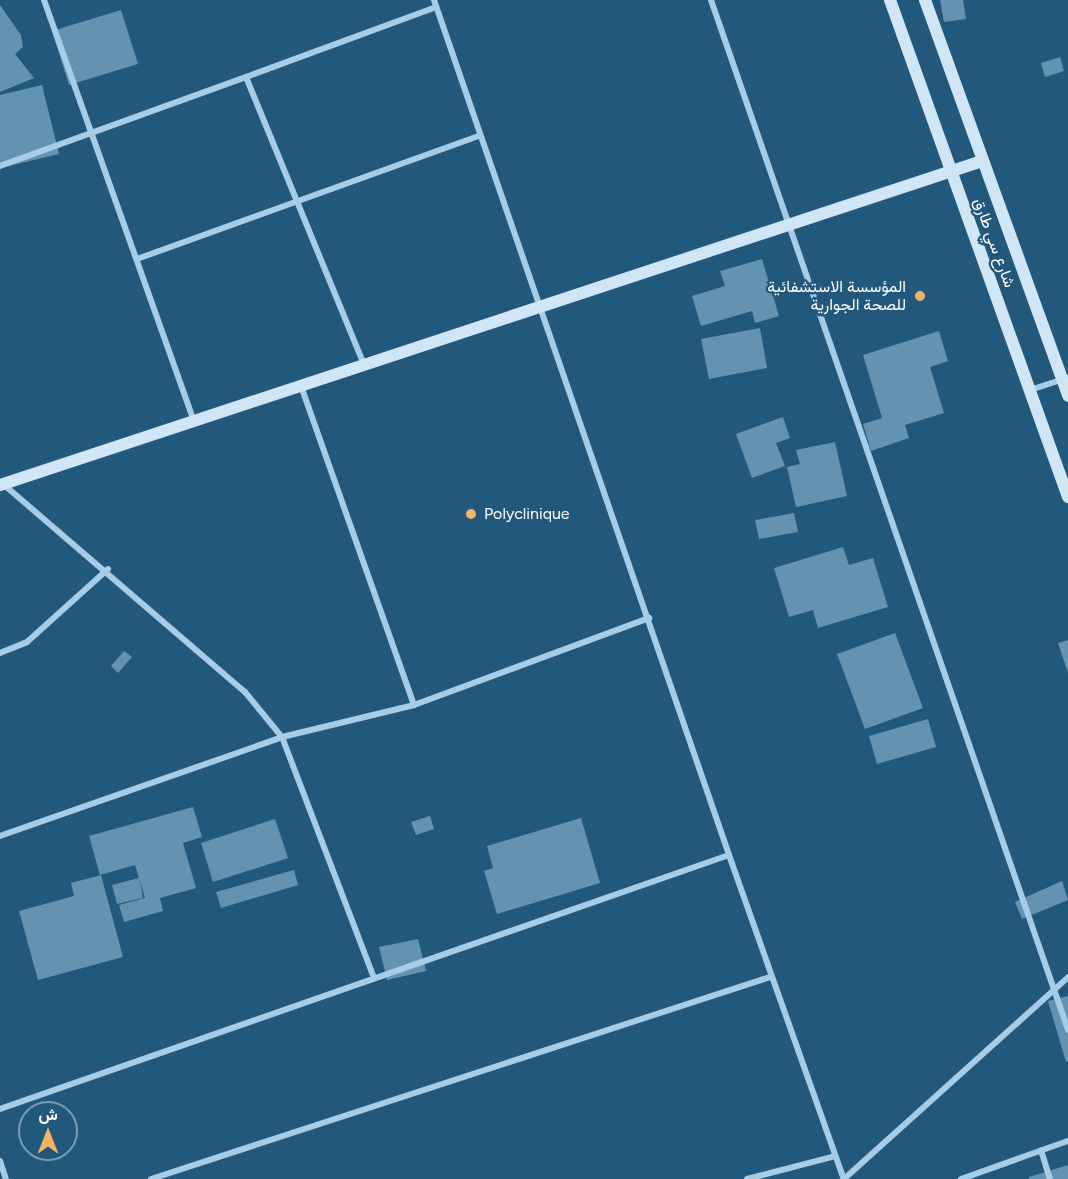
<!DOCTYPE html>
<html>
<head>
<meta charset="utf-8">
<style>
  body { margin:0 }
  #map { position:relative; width:1068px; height:1179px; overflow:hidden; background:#23587d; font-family:Figtree,Vazirmatn,sans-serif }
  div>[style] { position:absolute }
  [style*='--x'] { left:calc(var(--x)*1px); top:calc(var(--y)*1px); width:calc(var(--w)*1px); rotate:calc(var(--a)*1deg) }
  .building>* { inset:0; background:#6493b2 }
  .street>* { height:6px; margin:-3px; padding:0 3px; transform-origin:3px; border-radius:3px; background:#a7cde6 }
  .secondary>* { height:12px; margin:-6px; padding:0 6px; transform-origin:6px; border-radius:6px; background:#d0e6f5 }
  .dots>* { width:16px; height:16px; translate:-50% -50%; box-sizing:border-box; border:3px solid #23587d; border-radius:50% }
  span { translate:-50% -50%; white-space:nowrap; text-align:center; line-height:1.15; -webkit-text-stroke:4.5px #23587d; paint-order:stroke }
  .street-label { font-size:16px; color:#fff }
  .poi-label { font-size:16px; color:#fff }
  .right { translate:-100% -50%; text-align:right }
  .left { translate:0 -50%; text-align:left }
  .north { position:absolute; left:18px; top:1101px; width:60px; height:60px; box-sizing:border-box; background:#23587d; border:2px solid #7b9bb1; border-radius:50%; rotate:0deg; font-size:16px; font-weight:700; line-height:24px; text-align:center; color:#fff }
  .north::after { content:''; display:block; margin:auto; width:21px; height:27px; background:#f1b56a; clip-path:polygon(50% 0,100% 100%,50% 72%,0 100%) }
</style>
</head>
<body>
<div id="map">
  <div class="building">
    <div style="clip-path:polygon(940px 0,963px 0,966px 19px,944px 22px)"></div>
    <div style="clip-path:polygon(0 5px,21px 35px,23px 47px,15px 54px,34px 78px,0 92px)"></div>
    <div style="clip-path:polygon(121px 10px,138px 64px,69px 85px,52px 31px)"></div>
    <div style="clip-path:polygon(1060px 57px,1064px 71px,1045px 77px,1041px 63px)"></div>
    <div style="clip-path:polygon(42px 85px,59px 154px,0 168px,0 95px)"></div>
    <div style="clip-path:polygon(762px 259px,779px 316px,755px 323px,752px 311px,701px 326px,692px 296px,725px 286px,720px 271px)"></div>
    <div style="clip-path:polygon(760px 328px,767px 368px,709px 379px,701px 339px)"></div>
    <div style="clip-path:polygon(939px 331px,948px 361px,930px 367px,944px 413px,905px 425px,909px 438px,871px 451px,863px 424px,882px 418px,863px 355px)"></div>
    <div style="clip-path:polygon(783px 417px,790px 438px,776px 443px,785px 466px,752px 478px,736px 434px)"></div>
    <div style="clip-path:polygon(835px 442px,847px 496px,796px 507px,787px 467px,800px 464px,796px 450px)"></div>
    <div style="clip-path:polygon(794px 513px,798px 532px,759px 539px,755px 520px)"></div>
    <div style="clip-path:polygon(843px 547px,849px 565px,873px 558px,888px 607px,818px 628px,813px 610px,789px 617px,774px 568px)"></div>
    <div style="clip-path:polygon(895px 633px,923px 708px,865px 729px,837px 654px)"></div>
    <div style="clip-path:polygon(1068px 640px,1068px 673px,1058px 643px)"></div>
    <div style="clip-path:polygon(124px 651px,132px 657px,118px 673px,111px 666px)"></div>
    <div style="clip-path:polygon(928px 719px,936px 747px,877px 764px,869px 736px)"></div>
    <div style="clip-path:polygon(193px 807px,202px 837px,183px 843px,196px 888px,160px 898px,163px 911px,124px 922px,119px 905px,145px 898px,140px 881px,143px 898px,117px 904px,112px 885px,139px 878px,135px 865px,100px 875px,89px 836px)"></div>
    <div style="clip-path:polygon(430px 816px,434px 829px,416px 835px,411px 822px)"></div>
    <div style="clip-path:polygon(581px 818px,600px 883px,497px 914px,484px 871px,493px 868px,487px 846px)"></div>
    <div style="clip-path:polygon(275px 819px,288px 858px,213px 882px,201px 843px)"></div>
    <div style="clip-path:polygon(294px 870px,298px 885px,221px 908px,216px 892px)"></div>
    <div style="clip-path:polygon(101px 875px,123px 957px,38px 980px,19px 911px,74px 896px,71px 883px)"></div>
    <div style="clip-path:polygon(1062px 881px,1068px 900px,1022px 919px,1015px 902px)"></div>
    <div style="clip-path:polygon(418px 939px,426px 971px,387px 980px,379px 947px)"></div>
    <div style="clip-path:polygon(1068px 996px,1068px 1061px,1066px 1062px,1048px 1001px)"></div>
    <div style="clip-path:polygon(1068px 1165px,1068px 1179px,1029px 1179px,1029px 1177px)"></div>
  </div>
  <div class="street">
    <div style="--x:44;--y:0;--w:445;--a:70.4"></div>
    <div style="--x:434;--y:0;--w:904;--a:70.96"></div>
    <div style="--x:711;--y:0;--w:1090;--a:70.88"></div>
    <div style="--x:246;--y:77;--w:202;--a:-20.2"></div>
    <div style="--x:0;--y:166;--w:262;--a:-19.9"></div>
    <div style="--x:246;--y:77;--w:308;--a:67.7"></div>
    <div style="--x:137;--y:259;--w:363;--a:-19.8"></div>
    <div style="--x:301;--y:386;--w:338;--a:70.5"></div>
    <div style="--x:1030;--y:390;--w:40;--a:-18"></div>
    <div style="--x:3;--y:484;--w:319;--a:40.7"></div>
    <div style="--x:245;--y:692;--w:58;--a:50.6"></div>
    <div style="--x:282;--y:737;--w:255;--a:69.1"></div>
    <div style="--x:0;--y:653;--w:29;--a:-22"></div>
    <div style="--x:27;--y:642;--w:109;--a:-42"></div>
    <div style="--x:0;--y:836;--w:299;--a:-19.3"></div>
    <div style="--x:282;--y:737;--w:136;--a:-13.6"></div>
    <div style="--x:414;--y:705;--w:251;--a:-20.3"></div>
    <div style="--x:0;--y:1109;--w:772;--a:-19.21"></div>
    <div style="--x:729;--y:855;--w:344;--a:70.5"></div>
    <div style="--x:1041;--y:1150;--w:30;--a:73"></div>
    <div style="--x:0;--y:1161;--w:19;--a:72"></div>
    <div style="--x:151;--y:1179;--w:651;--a:-18.07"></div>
    <div style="--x:747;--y:1179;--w:88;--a:-14.5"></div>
    <div style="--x:844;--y:1179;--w:302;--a:-42"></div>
    <div style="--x:961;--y:1179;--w:114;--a:-19.6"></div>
  </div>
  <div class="secondary">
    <div style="--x:890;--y:0;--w:528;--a:70.3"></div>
    <div style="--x:925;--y:0;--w:421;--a:70.1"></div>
    <div style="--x:0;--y:485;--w:1031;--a:-18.26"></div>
  </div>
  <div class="dots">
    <div style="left:920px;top:296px;background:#f1b56a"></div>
    <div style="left:471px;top:514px;background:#f1b56a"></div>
  </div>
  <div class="street-label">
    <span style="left:994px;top:243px;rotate:70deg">شارع سي طارق</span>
  </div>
  <div class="poi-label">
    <span class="right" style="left:906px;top:296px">المؤسسة الاستشفائية<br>للصحة الجوارية</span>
    <span class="left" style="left:484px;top:514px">Polyclinique</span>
  </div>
  <div class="north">ش</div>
</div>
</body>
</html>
